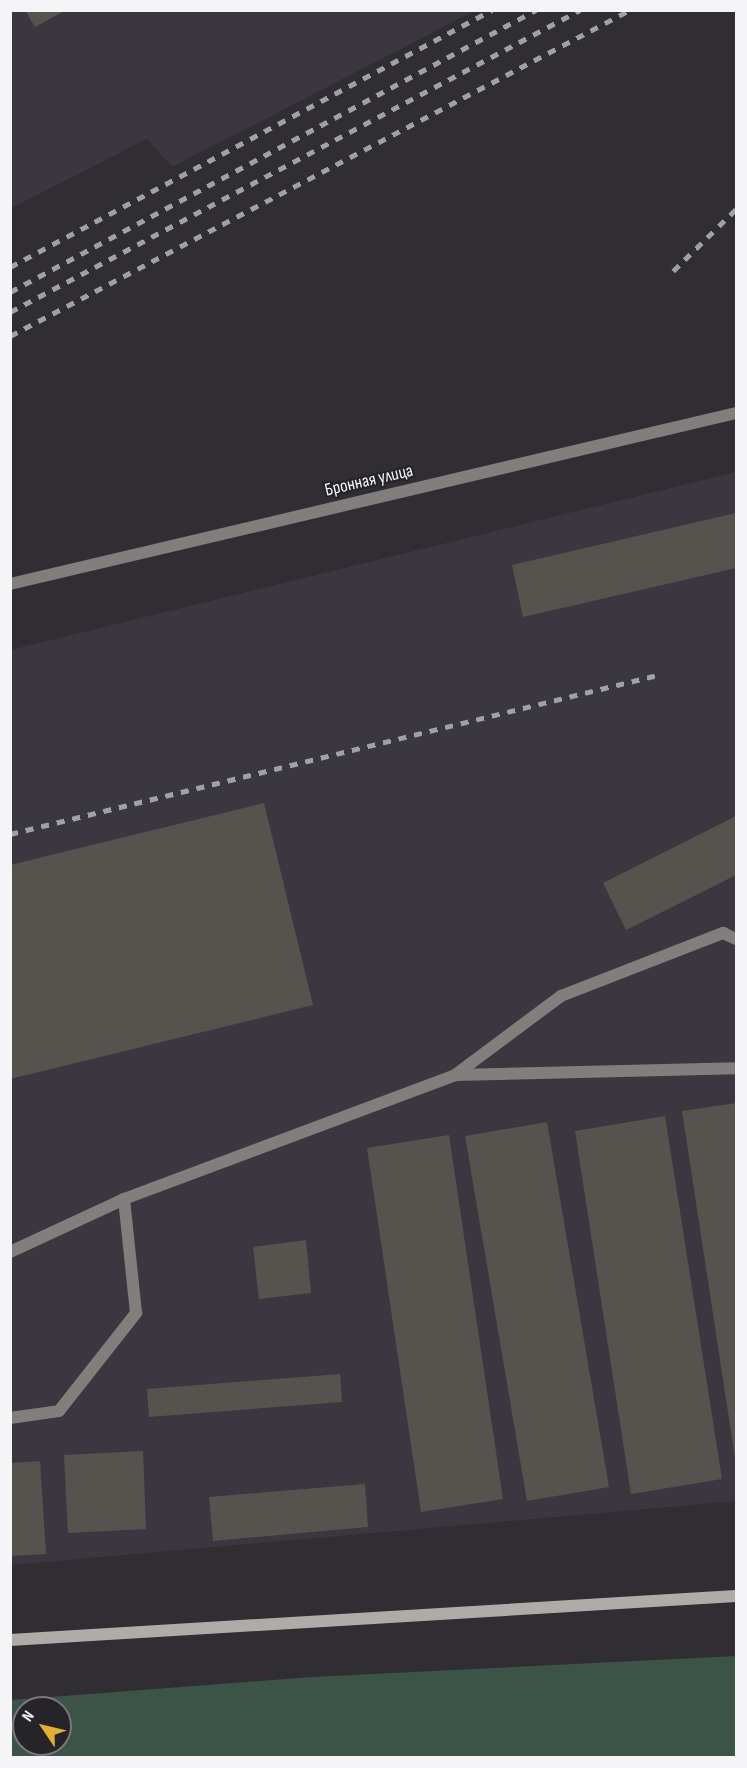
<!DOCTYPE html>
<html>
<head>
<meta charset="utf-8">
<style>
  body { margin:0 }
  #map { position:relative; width:747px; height:1768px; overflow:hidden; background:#302e33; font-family:"Sofia Sans Condensed",sans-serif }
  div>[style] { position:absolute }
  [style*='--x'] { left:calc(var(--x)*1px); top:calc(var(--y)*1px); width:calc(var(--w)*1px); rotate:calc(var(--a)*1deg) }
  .built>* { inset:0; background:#3a3741 }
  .green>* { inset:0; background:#3c5347 }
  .building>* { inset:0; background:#56534f }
  .service>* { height:12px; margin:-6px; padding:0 6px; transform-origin:6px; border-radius:6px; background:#807f7d }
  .secondary>* { height:12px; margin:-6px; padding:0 6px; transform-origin:6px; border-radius:6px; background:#aeaca9 }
  .rail>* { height:4.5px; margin-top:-2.25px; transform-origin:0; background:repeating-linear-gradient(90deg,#a1a0a4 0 8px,transparent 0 16px) }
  span { translate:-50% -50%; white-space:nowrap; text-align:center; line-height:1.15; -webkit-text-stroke:4.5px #262429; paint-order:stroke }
  .street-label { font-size:18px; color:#f5f4f7 }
  .frame { position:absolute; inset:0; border:12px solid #f5f4f7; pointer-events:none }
  .north { position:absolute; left:12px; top:1696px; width:60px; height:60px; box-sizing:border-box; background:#262429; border:2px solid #79777b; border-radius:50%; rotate:305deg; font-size:16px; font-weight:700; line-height:24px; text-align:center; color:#f5f4f7 }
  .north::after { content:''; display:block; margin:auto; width:21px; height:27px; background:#e3ae34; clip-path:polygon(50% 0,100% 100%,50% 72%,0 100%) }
</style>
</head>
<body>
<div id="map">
  <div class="built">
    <div style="clip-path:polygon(11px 11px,474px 11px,172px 167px,147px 139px,11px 208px)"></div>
    <div style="clip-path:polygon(736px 472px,736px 1501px,11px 1565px,10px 650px)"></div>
  </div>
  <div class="green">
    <div style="clip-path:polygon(evenodd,736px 1656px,736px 1757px,11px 1757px,11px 1700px,312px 1677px,736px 1656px,24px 1708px,60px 1708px,60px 1744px,24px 1744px,24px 1708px)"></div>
  </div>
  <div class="building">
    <div style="clip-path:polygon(25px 10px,66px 10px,35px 27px)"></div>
    <div style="clip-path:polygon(736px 513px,736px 568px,523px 617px,512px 565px)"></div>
    <div style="clip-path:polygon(264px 803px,313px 1005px,10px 1079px,10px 865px)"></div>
    <div style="clip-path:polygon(736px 816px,736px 875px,626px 930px,603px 883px)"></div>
    <div style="clip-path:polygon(736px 1103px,736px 1458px,735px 1458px,682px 1111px)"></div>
    <div style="clip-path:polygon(665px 1116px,722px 1479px,631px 1494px,575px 1131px)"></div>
    <div style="clip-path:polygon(547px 1122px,609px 1487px,527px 1501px,465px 1136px)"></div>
    <div style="clip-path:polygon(449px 1135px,503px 1499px,421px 1512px,367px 1148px)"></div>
    <div style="clip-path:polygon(306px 1240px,311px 1293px,259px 1299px,253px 1247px)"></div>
    <div style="clip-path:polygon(340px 1374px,342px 1402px,149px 1417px,147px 1389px)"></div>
    <div style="clip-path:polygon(143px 1451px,146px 1529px,68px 1533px,64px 1455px)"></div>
    <div style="clip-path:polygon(40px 1461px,46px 1554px,10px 1556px,10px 1463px)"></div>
    <div style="clip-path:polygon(365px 1484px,368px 1527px,213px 1541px,209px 1497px)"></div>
  </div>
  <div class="service">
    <div style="--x:10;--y:584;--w:746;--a:-13.25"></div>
    <div style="--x:455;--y:1075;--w:281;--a:-1.4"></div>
    <div style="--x:10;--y:1252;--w:126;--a:-24.9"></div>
    <div style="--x:124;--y:1199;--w:353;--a:-20.5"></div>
    <div style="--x:455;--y:1075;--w:132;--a:-36.7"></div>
    <div style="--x:561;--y:996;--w:174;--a:-21.3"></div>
    <div style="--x:723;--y:933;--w:14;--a:25"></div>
    <div style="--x:10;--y:1418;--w:49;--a:-8.1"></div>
    <div style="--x:59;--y:1411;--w:125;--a:-51.8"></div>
    <div style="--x:136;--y:1313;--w:115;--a:-96"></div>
  </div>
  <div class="secondary">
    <div style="--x:10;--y:1640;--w:727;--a:-3.47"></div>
  </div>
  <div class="rail">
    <div style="--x:10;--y:267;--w:546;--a:-28.07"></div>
    <div style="--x:673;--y:271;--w:88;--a:-44.5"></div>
    <div style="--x:10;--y:292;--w:597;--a:-28.2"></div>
    <div style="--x:10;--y:312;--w:645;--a:-27.92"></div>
    <div style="--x:10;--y:336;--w:700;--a:-27.74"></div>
    <div style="--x:10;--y:834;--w:671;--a:-13.79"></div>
  </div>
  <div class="street-label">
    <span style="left:369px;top:481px;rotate:-13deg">Бронная улица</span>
  </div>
  <div class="frame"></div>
  <div class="north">N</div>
</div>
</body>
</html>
